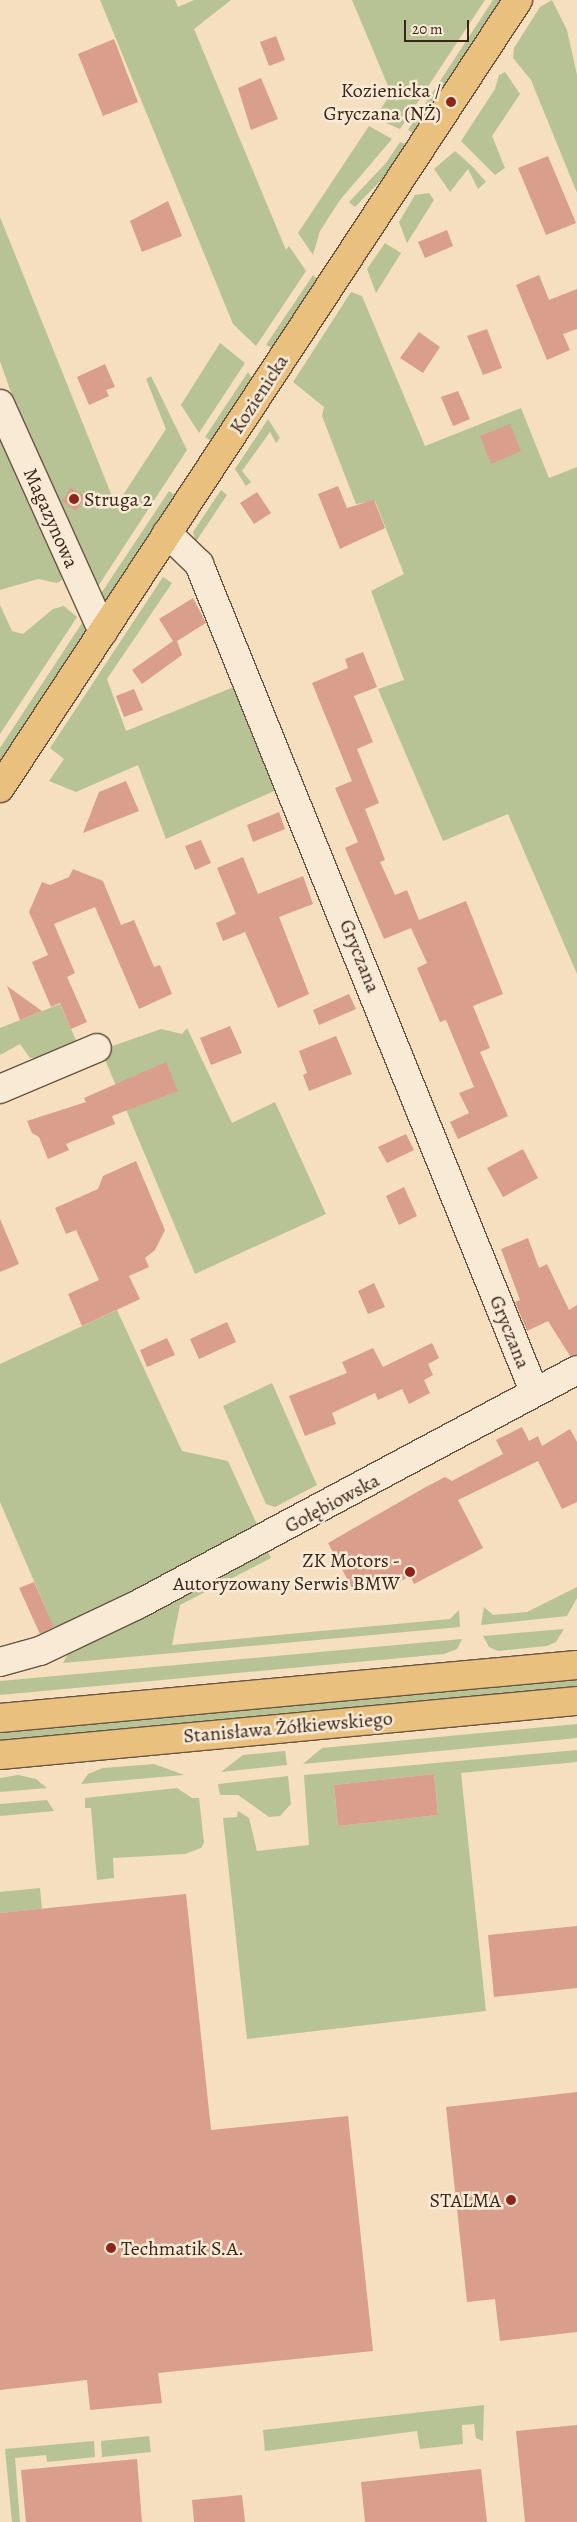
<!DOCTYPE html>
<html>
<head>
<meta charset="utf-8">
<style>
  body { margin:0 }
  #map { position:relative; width:577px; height:2522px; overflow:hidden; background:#f5dfbe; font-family:Alegreya,serif }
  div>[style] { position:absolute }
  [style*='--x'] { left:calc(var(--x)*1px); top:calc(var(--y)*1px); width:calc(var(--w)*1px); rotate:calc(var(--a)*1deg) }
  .green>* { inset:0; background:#b7c395 }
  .building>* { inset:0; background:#da9e8c }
  .roads { filter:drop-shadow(1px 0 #695444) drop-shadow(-1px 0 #695444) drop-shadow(0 1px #695444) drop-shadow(0 -1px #695444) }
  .minor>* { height:28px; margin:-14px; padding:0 14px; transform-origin:14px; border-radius:14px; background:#f8ead5 }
  .major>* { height:28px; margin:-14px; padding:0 14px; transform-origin:14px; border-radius:14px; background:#eac07f }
  .dots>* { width:14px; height:14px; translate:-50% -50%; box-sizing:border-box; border:2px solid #f8ead5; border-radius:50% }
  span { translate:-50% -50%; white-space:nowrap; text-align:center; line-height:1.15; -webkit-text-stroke:5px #f8ead5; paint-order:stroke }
  .poi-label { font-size:20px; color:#3a261b }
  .right { translate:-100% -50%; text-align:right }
  .left { translate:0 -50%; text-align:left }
  .street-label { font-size:20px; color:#3a261b }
  .scale { position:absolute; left:404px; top:20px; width:65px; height:22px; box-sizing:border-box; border:2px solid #3a261b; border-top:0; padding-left:6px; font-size:15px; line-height:18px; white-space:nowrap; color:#3a261b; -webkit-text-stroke:4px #f8ead5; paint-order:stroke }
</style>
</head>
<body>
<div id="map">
  <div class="green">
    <div style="clip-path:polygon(100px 0,175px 0,178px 7px,194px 0,231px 0,194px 29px,286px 250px,289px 246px,306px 271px,256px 346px,233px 324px)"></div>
    <div style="clip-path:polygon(352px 0,485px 0,400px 129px,375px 118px,391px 93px)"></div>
    <div style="clip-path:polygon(493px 0,503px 0,415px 134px,408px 130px)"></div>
    <div style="clip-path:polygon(552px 0,567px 30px,577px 75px,577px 193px,531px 80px,513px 58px,514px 48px,540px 7px)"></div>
    <div style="clip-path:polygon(505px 72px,520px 94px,492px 136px,505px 168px,495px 175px,461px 141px,495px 89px,499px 75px)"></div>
    <div style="clip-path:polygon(369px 126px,392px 139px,340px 200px,320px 231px,313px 255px,298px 233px)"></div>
    <div style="clip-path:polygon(400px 142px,408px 145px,390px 171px,355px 207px,349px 202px,386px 163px)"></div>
    <div style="clip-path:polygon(455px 151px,472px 166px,486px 182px,478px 189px,468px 169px,450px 192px,434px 169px)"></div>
    <div style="clip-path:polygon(429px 193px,434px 200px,407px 243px,399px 222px,415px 195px)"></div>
    <div style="clip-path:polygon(0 217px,116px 506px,166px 429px,146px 379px,151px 376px,187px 450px,91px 597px,43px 484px,0 361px)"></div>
    <div style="clip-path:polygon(385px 243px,401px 253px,376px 293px,367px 269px)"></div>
    <div style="clip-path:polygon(313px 275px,317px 279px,314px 286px,272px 348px,266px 345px)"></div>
    <div style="clip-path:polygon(351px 292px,362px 296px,425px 446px,521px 408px,549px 478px,577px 467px,577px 974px,508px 814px,443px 841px,378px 689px,404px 680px,371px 591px,404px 574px,375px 501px,356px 504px,322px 416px,324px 407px,293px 382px)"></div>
    <div style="clip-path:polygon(220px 343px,245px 363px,199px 433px,181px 405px)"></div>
    <div style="clip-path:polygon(248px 372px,252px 378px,211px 441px,205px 437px)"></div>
    <div style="clip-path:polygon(268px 419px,280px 438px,276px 443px,270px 432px,242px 471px,251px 482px,246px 486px,235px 469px)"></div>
    <div style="clip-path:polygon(7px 439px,60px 571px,62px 580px,57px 583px,38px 579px,0 590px,0 442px)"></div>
    <div style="clip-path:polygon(221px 490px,227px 495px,197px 540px,198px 555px,193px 532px)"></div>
    <div style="clip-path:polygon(169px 491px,176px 496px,100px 609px,96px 601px)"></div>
    <div style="clip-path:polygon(163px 577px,172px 583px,107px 679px,126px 731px,241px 684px,281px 788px,166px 839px,138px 765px,76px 792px,49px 781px,64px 759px,50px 748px)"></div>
    <div style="clip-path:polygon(0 605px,12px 631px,23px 634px,53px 609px,64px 606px,77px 617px,0 734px)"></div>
    <div style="clip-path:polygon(82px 623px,87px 631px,0 762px,0 748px)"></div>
    <div style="clip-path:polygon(60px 1004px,79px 1047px,51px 1058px,30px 1058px,20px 1044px,0 1055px,0 1028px)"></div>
    <div style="clip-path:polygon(187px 1028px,232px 1123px,275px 1102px,326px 1214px,195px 1274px,101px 1050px,161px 1029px,182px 1034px)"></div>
    <div style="clip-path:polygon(117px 1310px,182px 1451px,228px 1461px,260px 1531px,55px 1630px,0 1502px,0 1364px)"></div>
    <div style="clip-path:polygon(272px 1383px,317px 1485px,275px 1507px,266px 1504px,223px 1406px)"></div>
    <div style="clip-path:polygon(265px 1546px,271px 1558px,180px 1605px,172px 1645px,450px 1619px,459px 1610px,460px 1627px,63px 1663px,70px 1650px)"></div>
    <div style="clip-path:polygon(577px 1587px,577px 1598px,567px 1616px,481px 1625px,484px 1607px,493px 1615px,527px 1612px)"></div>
    <div style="clip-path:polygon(564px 1629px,556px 1642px,547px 1646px,498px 1651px,489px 1647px,483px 1636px)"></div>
    <div style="clip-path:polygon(462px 1639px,457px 1649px,444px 1654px,0 1695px,0 1681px)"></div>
    <div style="clip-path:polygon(577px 1678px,577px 1687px,0 1741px,0 1732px)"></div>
    <div style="clip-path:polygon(577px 1724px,577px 1738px,303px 1764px,322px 1748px)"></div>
    <div style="clip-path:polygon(evenodd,577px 1750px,577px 1762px,461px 1773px,486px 2011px,247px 2039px,223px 1818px,237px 1817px,238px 1811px,249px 1818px,257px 1851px,309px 1845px,304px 1775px,577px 1750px,434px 1774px,438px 1815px,338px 1826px,334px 1785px,434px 1774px)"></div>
    <div style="clip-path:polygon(285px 1751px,287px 1765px,221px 1772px,243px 1755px)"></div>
    <div style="clip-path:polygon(154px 1764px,184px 1775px,81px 1784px,88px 1774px,103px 1768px)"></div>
    <div style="clip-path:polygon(18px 1775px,36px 1779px,47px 1788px,0 1792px,0 1778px)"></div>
    <div style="clip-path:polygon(288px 1776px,291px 1804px,280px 1816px,269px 1817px,238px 1795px,220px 1795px,218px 1784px)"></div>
    <div style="clip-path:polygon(177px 1788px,192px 1798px,199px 1798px,204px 1843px,201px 1848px,185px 1854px,113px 1858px,114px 1878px,97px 1880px,91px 1808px,85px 1808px,85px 1798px)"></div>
    <div style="clip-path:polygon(47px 1800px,54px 1811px,0 1816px,0 1804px)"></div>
    <div style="clip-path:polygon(40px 1888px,42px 1909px,0 1913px,0 1892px)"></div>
    <div style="clip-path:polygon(484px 2405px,483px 2441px,476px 2438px,474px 2424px,462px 2425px,463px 2444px,420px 2449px,417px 2431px,265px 2451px,263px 2430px)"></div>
    <div style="clip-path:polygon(149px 2436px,151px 2452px,102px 2457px,101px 2441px)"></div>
    <div style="clip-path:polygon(94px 2441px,95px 2457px,47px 2462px,46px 2455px,15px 2458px,20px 2522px,12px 2522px,5px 2449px)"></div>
  </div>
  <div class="building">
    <div style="clip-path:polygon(276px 36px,285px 60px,269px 66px,260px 42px)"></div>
    <div style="clip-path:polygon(114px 39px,138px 102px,103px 116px,78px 54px)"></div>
    <div style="clip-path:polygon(261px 78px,278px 119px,251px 130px,238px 88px)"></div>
    <div style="clip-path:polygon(548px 156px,576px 223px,546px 235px,518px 168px)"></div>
    <div style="clip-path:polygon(168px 201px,182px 236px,142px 252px,130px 221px)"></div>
    <div style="clip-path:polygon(447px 230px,453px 246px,425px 258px,418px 242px)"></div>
    <div style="clip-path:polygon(539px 275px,549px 300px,577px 289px,577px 329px,563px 334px,570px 350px,547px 360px,516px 285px)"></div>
    <div style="clip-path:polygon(487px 329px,502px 368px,483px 375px,467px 336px)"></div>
    <div style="clip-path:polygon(419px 332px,440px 347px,423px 373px,400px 358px)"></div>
    <div style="clip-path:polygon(105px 364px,115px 387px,106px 390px,109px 396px,89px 405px,77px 377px)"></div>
    <div style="clip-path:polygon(458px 391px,470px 419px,453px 426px,441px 397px)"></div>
    <div style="clip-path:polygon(510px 424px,521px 451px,491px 464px,480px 436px)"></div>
    <div style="clip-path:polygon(338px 486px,347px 508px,374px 500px,385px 528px,340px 549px,318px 494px)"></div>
    <div style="clip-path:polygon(71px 487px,85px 497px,76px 511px,62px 501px)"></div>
    <div style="clip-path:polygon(257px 492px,271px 513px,254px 524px,240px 503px)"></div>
    <div style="clip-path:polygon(193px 598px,206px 623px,177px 641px,182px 655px,142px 684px,132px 670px,173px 641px,159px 619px)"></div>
    <div style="clip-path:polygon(363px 652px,377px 687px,354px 696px,373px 742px,357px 749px,379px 803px,365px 809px,385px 860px,380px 862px,395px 895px,407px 890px,419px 920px,466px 901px,503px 994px,473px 1006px,490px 1048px,480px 1052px,508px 1116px,458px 1139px,450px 1122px,469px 1113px,459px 1093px,474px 1087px,446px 1020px,440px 1022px,417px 968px,427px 963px,411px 928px,384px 939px,345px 848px,358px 842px,335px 788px,352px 781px,312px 683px,348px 668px,345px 659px)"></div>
    <div style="clip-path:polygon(134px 689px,143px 710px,124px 717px,116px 696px)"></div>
    <div style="clip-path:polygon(126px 781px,139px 811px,83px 833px,99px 792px)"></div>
    <div style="clip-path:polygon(279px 812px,285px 829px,253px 842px,247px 825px)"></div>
    <div style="clip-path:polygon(201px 840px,211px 863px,195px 870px,185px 846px)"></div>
    <div style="clip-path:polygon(243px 857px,258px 894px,303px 876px,313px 904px,279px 917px,309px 994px,278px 1008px,245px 932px,223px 941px,216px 923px,236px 914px,217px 868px)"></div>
    <div style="clip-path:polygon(73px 869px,103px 881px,121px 925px,134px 920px,154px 967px,160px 965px,172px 994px,139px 1009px,95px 907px,54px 924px,75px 973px,67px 977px,87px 1022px,71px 1029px,60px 1003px,51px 1007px,32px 962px,48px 955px,29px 912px,42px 882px,50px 885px,69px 877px)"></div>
    <div style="clip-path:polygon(7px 986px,42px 1011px,20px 1020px)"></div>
    <div style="clip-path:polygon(349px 994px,356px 1009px,319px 1025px,313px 1010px)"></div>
    <div style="clip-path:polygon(230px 1026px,242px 1053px,211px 1065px,200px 1038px)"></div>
    <div style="clip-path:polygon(336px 1036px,352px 1074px,309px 1091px,303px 1075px,307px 1073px,299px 1051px)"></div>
    <div style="clip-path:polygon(166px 1062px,178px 1091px,112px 1116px,115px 1124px,66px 1144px,69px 1150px,48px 1159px,39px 1137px,32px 1133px,27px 1121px,86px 1102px,84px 1098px)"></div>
    <div style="clip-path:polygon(406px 1134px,414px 1150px,387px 1163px,378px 1147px)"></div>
    <div style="clip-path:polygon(523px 1149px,538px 1178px,503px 1197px,487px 1168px)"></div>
    <div style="clip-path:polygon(136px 1161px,165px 1230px,155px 1250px,145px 1258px,149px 1267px,129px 1276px,140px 1299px,82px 1326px,68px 1294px,99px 1280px,76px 1230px,66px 1234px,55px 1208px,98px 1189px,103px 1176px)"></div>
    <div style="clip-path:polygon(404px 1187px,417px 1216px,399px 1225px,386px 1196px)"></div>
    <div style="clip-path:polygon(0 1219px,19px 1264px,0 1272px)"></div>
    <div style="clip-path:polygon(528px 1238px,539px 1268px,547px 1264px,569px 1310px,577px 1305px,577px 1354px,570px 1356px,548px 1321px,527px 1331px,515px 1302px,520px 1300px,501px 1249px)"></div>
    <div style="clip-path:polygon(374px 1283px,385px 1307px,368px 1314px,358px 1291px)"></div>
    <div style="clip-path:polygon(227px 1322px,236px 1342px,199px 1359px,190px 1339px)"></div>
    <div style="clip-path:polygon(167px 1338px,175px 1355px,147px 1367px,140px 1350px)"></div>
    <div style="clip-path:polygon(432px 1343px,439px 1358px,428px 1364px,433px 1375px,424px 1380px,430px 1393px,409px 1404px,402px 1389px,378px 1400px,375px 1393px,332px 1413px,336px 1424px,305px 1436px,289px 1396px,347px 1373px,342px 1362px,373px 1348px,383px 1367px)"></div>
    <div style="clip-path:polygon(522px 1427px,529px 1441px,538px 1436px,542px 1446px,570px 1429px,577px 1442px,577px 1502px,562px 1509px,538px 1461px,458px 1500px,483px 1548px,414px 1584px,410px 1576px,392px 1586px,388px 1578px,372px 1586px,369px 1579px,352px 1588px,328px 1543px,424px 1488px,445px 1477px,452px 1481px,503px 1454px,496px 1440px)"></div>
    <div style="clip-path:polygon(34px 1582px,54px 1627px,40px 1634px,19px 1588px)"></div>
    <div style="clip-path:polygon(434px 1774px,438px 1815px,338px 1826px,334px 1785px)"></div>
    <div style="clip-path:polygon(186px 1894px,211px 2130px,348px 2116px,373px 2351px,158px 2373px,162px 2403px,90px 2410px,87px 2380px,0 2390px,0 1913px)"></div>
    <div style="clip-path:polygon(577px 1926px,577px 1988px,494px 1997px,488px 1935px)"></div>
    <div style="clip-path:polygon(577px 2092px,577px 2332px,500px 2341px,495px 2299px,467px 2302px,446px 2107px)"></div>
    <div style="clip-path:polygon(577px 2425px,577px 2522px,525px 2522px,516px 2431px)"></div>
    <div style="clip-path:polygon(137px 2459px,142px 2522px,26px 2522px,21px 2470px)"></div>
    <div style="clip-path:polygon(481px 2469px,487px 2522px,365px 2522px,361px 2482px)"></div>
    <div style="clip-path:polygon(242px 2495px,245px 2522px,194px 2522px,192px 2500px)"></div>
  </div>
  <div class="roads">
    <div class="minor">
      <div style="--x:0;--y:404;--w:250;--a:65.7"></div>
      <div style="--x:167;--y:533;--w:45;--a:44.1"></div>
      <div style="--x:199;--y:564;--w:892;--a:67.95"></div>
      <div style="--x:0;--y:1089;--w:105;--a:-22.9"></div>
      <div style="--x:0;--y:1662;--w:41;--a:-15.4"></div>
      <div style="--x:40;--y:1651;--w:107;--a:-25.4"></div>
      <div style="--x:137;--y:1605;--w:499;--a:-28.1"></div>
    </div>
    <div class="major">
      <div style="--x:0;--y:788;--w:943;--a:-56.68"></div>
      <div style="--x:0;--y:1718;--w:579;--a:-5.25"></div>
      <div style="--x:0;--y:1755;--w:580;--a:-5.35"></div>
    </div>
  </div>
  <div class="dots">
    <div style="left:451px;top:102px;background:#8f2418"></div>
    <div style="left:74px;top:499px;background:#8f2418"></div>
    <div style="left:410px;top:1572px;background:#8f2418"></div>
    <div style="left:511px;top:2200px;background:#8f2418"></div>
    <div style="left:111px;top:2248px;background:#8f2418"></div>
  </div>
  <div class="poi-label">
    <span class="right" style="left:441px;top:102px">Kozienicka /<br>Gryczana (NŻ)</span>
    <span class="left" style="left:84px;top:499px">Struga 2</span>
    <span class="right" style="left:400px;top:1572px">ZK Motors -<br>Autoryzowany Serwis BMW</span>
    <span class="right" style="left:501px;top:2200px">STALMA</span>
    <span class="left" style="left:121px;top:2248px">Techmatik S.A.</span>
  </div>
  <div class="street-label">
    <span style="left:259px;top:394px;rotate:-57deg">Kozienicka</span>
    <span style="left:51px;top:518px;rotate:66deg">Magazynowa</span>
    <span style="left:360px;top:956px;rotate:68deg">Gryczana</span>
    <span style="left:510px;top:1332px;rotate:68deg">Gryczana</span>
    <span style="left:332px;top:1503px;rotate:-28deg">Gołębiowska</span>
    <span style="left:288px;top:1727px;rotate:-5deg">Stanisława Żółkiewskiego</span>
  </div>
  <div class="scale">20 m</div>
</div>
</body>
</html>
